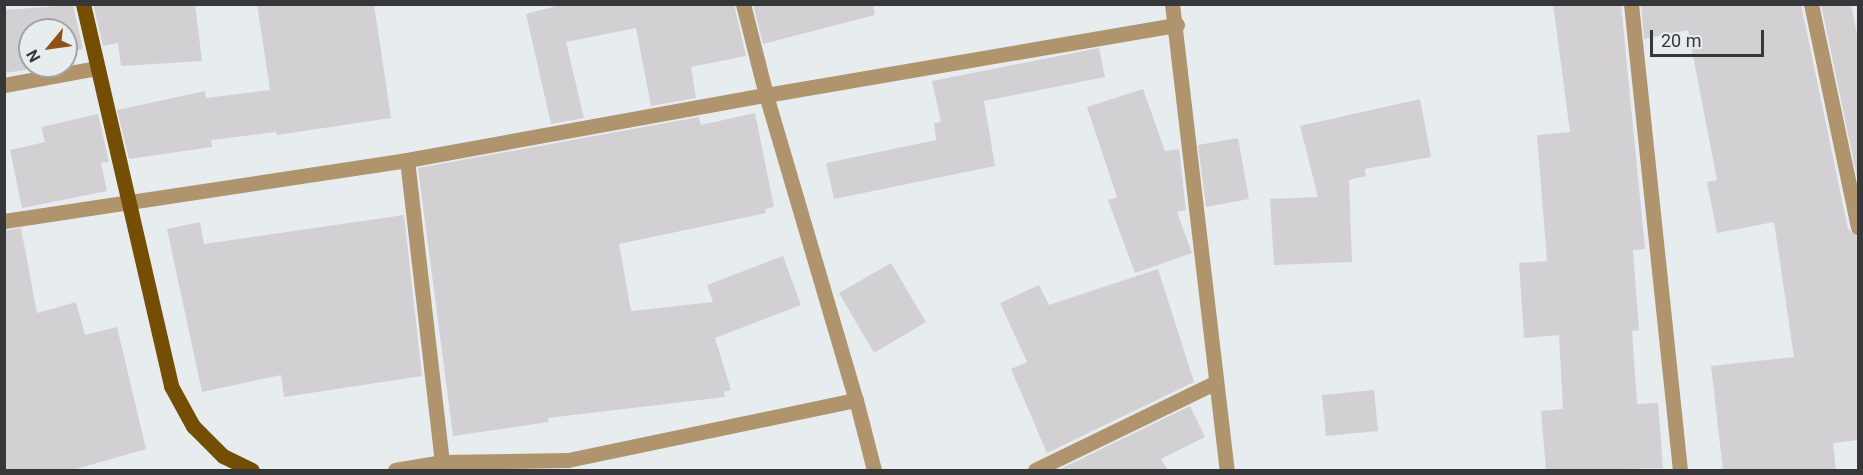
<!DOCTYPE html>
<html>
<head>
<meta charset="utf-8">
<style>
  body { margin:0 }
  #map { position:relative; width:1863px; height:475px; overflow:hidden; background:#e7ecef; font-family:Roboto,sans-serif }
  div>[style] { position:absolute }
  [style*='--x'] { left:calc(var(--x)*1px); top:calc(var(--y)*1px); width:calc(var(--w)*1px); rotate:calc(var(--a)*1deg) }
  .building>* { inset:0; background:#d3d0d4 }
  .minor>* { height:15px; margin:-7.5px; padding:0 7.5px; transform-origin:7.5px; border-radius:7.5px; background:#b0946d }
  .major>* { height:15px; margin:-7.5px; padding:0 7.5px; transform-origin:7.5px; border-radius:7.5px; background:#744e02 }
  span { translate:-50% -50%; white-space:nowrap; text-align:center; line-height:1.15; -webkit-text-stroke:5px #e7ecef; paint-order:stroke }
  .frame { position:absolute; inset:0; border:6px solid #353738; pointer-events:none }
  .north { position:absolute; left:18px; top:18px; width:60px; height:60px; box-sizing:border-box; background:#e7ecef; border:2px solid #a0a4a6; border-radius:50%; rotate:241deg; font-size:16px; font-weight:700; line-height:24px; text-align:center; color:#353738 }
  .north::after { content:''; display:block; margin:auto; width:21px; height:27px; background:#91501a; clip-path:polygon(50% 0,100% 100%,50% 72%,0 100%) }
  .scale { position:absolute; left:1650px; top:30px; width:114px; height:27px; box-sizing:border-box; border:3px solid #353738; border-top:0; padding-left:8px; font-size:18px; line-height:21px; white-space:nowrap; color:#353738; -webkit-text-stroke:4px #e7ecef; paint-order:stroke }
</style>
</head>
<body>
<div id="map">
  <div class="building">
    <div style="clip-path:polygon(93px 4px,195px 4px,202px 61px,121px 66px,118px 43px,103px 46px)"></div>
    <div style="clip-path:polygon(257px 4px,374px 4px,391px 118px,277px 135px,276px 132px,211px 140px,212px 147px,129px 159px,117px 110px,205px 91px,206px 98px,270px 90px)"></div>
    <div style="clip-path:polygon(564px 4px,734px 4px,746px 56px,691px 67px,696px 98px,651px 106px,636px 28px,566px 42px,584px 118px,551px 124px,526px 14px)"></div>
    <div style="clip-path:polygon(753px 4px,873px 4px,875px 15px,763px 44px)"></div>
    <div style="clip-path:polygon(1553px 4px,1621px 4px,1645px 249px,1633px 250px,1639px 330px,1632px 331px,1637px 404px,1658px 403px,1663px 468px,1546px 471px,1541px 411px,1563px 409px,1559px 335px,1524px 338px,1519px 263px,1547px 261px,1537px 135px,1570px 132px)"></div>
    <div style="clip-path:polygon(1641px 4px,1801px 4px,1848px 229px,1858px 237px,1858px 440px,1833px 443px,1836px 471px,1723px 471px,1711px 366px,1794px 357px,1774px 222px,1717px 233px,1707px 182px,1717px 180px,1688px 30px,1644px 39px)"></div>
    <div style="clip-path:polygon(1821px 4px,1851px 4px,1858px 39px,1858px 182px)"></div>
    <div style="clip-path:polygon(73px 5px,83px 49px,66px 52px,66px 30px,30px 30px,30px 66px,54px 66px,4px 73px,4px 10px)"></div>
    <div style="clip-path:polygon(1099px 48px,1105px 77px,984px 101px,995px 166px,834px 199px,826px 163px,936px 140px,934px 123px,941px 122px,932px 81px)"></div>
    <div style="clip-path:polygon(1143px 89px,1165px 151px,1179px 149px,1186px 210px,1177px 212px,1192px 253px,1135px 273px,1108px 200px,1117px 197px,1087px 107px)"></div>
    <div style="clip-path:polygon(1420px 99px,1431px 157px,1365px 169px,1366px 176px,1349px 180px,1352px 262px,1274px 265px,1270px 199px,1318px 197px,1300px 126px)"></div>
    <div style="clip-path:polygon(755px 113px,774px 207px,765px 209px,766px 213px,619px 244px,631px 311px,713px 302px,707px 285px,783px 256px,801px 305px,715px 338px,731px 390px,724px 392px,725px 397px,548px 418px,549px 422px,453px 436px,418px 168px,699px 117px,701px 125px)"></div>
    <div style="clip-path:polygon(98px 114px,109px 162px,101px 163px,107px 191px,22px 208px,10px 150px,45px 142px,41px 127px)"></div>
    <div style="clip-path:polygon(1238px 138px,1249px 199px,1206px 207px,1198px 145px)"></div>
    <div style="clip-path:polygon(404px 215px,422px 376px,284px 397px,281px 375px,202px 392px,167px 229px,200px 222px,204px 244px)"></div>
    <div style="clip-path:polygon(21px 228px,37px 313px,76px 302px,85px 335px,117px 327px,146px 449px,69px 471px,4px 471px,4px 231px)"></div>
    <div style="clip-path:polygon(891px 263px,926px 322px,874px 353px,839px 293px)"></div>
    <div style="clip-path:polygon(1158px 269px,1194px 382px,1047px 453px,1011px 369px,1027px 362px,1000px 303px,1039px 285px,1049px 305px)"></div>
    <div style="clip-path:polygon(1374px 390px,1378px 431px,1326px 436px,1322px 395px)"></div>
    <div style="clip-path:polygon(1190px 406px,1205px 437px,1161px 459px,1168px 471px,1056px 471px)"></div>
  </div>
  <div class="minor">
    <div style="--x:743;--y:4;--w:94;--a:75.8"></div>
    <div style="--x:766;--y:95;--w:417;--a:-9.7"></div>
    <div style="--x:1172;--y:4;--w:469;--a:83.3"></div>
    <div style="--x:1631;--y:4;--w:469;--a:84"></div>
    <div style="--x:1811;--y:4;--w:228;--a:78.1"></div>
    <div style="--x:4;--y:85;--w:95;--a:-10.4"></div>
    <div style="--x:407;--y:160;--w:304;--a:83.4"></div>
    <div style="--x:4;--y:221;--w:408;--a:-8.6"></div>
    <div style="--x:407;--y:160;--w:365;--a:-10.3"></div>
    <div style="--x:766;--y:95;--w:318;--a:73.6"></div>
    <div style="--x:395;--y:470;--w:48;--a:-9.7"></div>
    <div style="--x:442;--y:462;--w:126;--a:-0.9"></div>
    <div style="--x:568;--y:460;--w:294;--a:-11.8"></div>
    <div style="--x:856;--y:400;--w:72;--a:75.6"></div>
    <div style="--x:1035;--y:470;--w:201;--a:-25.9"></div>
  </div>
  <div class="major">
    <div style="--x:83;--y:4;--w:392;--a:77"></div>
    <div style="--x:171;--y:386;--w:46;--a:61.2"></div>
    <div style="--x:193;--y:426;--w:42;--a:45"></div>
    <div style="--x:223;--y:456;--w:32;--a:26"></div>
  </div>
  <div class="frame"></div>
  <div class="north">N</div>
  <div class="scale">20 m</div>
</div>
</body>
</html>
